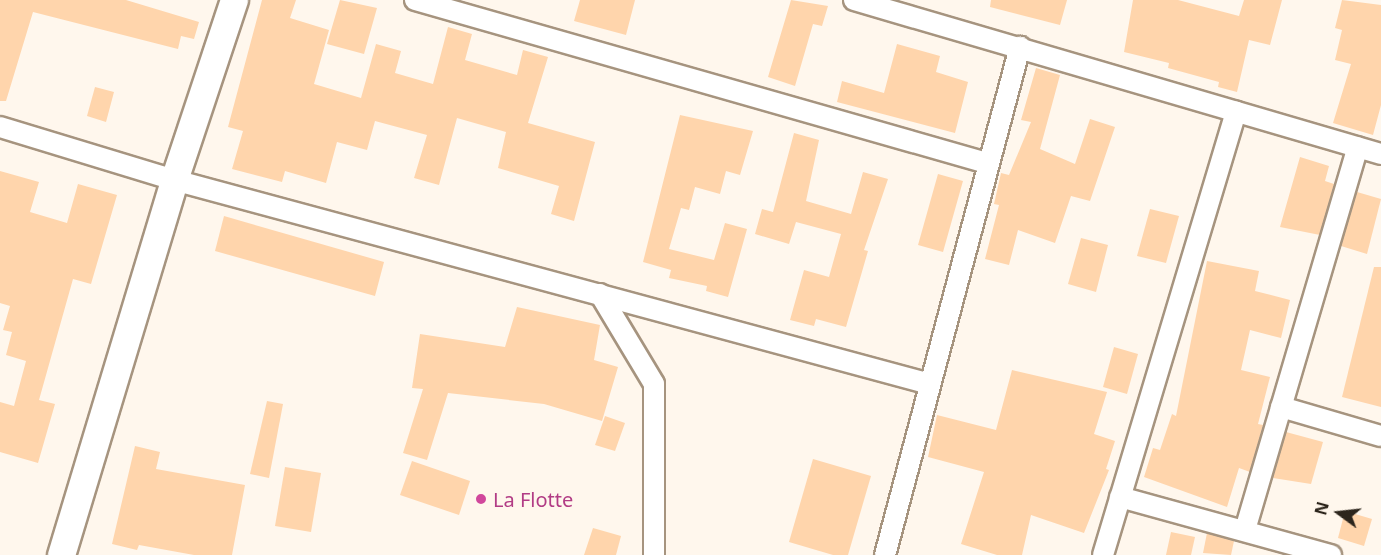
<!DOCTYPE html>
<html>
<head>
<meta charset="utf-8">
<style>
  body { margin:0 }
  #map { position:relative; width:1381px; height:555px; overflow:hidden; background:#fff7ed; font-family:"Noto Sans",sans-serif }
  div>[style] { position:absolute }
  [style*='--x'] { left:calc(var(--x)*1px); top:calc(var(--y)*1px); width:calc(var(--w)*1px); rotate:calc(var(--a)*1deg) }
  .building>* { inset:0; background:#ffd5ac }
  .roads { filter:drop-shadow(2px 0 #a6947f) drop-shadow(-2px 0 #a6947f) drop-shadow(0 2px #a6947f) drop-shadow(0 -2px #a6947f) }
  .street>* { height:20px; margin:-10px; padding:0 10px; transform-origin:10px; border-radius:10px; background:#fff }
  .secondary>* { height:27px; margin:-13.5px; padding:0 13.5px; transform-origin:13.5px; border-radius:13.5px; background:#fff }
  .dots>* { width:16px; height:16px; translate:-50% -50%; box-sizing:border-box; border:3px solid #fff7ed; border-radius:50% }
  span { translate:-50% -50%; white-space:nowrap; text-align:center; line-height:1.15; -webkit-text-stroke:4.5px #fff7ed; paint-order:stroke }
  .hotel-label { font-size:20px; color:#b23c85 }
  .left { translate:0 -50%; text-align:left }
  .north { position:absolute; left:1309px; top:483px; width:60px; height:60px; -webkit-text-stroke:4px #fff7ed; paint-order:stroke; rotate:285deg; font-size:16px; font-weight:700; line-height:24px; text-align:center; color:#2c251c }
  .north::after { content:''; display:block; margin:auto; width:21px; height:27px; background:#2c251c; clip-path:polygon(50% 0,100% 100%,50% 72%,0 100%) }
</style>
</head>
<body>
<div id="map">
  <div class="building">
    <div style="clip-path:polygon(0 0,126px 0,199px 22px,194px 39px,181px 36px,178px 49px,33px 12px,6px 101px,0 101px)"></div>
    <div style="clip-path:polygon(262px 0,296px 0,290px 18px,329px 30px,314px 84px,361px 98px,376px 44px,401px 51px,395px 73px,433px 84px,448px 27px,472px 34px,465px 60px,517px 75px,523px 50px,548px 57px,528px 123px,595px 142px,574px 221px,551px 214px,559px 186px,498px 168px,506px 132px,457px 118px,439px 185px,414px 178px,427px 135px,375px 121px,367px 150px,337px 142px,326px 183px,285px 171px,282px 182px,232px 169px,243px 131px,228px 127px)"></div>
    <div style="clip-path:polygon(340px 0,377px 8px,364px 54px,327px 44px)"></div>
    <div style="clip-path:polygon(580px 0,635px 0,626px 35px,574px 21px)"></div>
    <div style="clip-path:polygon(791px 0,828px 6px,822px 26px,813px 24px,795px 86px,768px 77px)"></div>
    <div style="clip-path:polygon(991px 0,1067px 0,1060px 25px,990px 7px)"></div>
    <div style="clip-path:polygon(1133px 0,1178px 0,1239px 16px,1244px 0,1282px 0,1270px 45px,1249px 40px,1237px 92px,1218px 87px,1219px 82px,1168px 68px,1169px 63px,1124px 52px)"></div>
    <div style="clip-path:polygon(1342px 0,1381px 5px,1381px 105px,1373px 135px,1333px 123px,1351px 64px,1335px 60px,1342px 30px,1335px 28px)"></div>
    <div style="clip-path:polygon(897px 44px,940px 56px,936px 72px,968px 82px,955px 133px,837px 102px,842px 81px,884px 93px)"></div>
    <div style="clip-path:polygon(1036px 68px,1060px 75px,1040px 149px,1075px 164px,1090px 119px,1115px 127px,1090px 201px,1071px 196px,1055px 243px,1018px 230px,1009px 265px,985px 259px,999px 205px,994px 204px,1001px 173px,1009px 175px,1031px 122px,1021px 120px)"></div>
    <div style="clip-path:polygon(95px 87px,114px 92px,106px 122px,87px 116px)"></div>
    <div style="clip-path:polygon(680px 115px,753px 131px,740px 175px,726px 171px,720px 194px,695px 187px,689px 210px,681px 208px,669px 249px,714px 260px,725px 223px,747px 229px,728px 297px,706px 291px,707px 286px,669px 278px,671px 270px,643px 262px)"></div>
    <div style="clip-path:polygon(794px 133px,819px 140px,806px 201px,851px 214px,863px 172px,888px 179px,864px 250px,868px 251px,846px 327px,816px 319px,814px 326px,790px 320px,804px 270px,829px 277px,841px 234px,796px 222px,789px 244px,755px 234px,762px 209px,773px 212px)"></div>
    <div style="clip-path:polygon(1300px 157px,1329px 166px,1325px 181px,1334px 184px,1320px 235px,1280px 227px)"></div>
    <div style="clip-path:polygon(0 171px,39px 182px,30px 212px,67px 223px,78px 184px,117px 195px,91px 284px,73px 279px,39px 400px,55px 404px,38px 463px,0 452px,0 402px,14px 406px,26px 361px,6px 355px,12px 332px,3px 330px,10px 306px,0 303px)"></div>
    <div style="clip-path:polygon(938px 174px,963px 181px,943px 252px,918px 245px)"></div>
    <div style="clip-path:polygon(1357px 192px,1381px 199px,1367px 254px,1341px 246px)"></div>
    <div style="clip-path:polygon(1150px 209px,1179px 216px,1166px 263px,1137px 256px)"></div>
    <div style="clip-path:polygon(224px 216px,384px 262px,375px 296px,215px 251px)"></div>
    <div style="clip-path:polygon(1081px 238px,1108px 245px,1096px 292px,1068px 284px)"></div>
    <div style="clip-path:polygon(1207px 261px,1259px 271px,1255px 291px,1290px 300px,1281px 338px,1250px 330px,1241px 370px,1270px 377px,1258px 424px,1263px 425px,1250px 472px,1239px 468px,1227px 507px,1144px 477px,1153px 448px,1160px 450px,1172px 414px,1176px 416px)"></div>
    <div style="clip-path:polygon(1374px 267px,1381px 267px,1381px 407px,1342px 397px)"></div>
    <div style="clip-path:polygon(517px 307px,600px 325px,594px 360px,618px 367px,602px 421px,544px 404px,448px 393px,427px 460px,403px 453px,423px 389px,412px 388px,420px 334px,505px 347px)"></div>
    <div style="clip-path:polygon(1114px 347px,1138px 354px,1127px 394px,1103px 387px)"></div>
    <div style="clip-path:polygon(1012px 370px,1107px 392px,1094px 434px,1115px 441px,1106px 469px,1109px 470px,1084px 533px,1031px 515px,1022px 555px,997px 555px,961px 544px,984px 472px,928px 457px,937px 415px,996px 430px)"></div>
    <div style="clip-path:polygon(267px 401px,283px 404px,269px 478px,250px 474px)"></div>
    <div style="clip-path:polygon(605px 416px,625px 423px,615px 451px,595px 445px)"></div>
    <div style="clip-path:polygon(1286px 432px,1323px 442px,1311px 484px,1273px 478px)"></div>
    <div style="clip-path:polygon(135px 446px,160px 452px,156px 469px,245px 485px,232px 555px,194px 555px,139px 545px,137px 550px,112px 544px)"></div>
    <div style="clip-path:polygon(813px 459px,871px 476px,848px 555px,833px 555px,789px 542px)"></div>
    <div style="clip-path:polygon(412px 461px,470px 481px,459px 515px,400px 495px)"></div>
    <div style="clip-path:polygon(285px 467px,321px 473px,311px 532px,275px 526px)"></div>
    <div style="clip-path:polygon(1345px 511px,1372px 519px,1364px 546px,1338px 538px)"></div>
    <div style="clip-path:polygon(593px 528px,621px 536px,616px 555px,584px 555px)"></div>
    <div style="clip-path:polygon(1171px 532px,1195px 537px,1191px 555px,1166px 555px)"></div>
    <div style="clip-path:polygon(1207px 533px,1234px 541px,1231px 555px,1203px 553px)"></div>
  </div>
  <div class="roads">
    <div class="street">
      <div style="--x:415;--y:0;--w:595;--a:15.91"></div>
      <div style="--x:854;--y:0;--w:549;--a:16.29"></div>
      <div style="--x:0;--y:127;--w:182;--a:16.9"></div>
      <div style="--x:174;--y:180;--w:783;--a:15.1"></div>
      <div style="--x:600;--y:294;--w:105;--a:59"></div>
      <div style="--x:654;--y:384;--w:171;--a:90"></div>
      <div style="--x:1281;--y:407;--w:104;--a:16.2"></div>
      <div style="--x:1120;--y:497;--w:219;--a:15.4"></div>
      <div style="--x:1245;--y:530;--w:399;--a:-73.6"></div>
      <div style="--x:885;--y:555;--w:526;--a:-75.12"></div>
      <div style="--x:1103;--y:555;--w:463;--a:-73.3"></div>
    </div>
    <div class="secondary">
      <div style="--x:61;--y:555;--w:392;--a:-73.2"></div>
      <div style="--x:174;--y:180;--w:190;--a:-71.6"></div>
    </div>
  </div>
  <div class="dots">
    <div style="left:481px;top:499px;background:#d1479c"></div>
  </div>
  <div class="hotel-label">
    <span class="left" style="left:493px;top:499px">La Flotte</span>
  </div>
  <div class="north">N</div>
</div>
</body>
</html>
